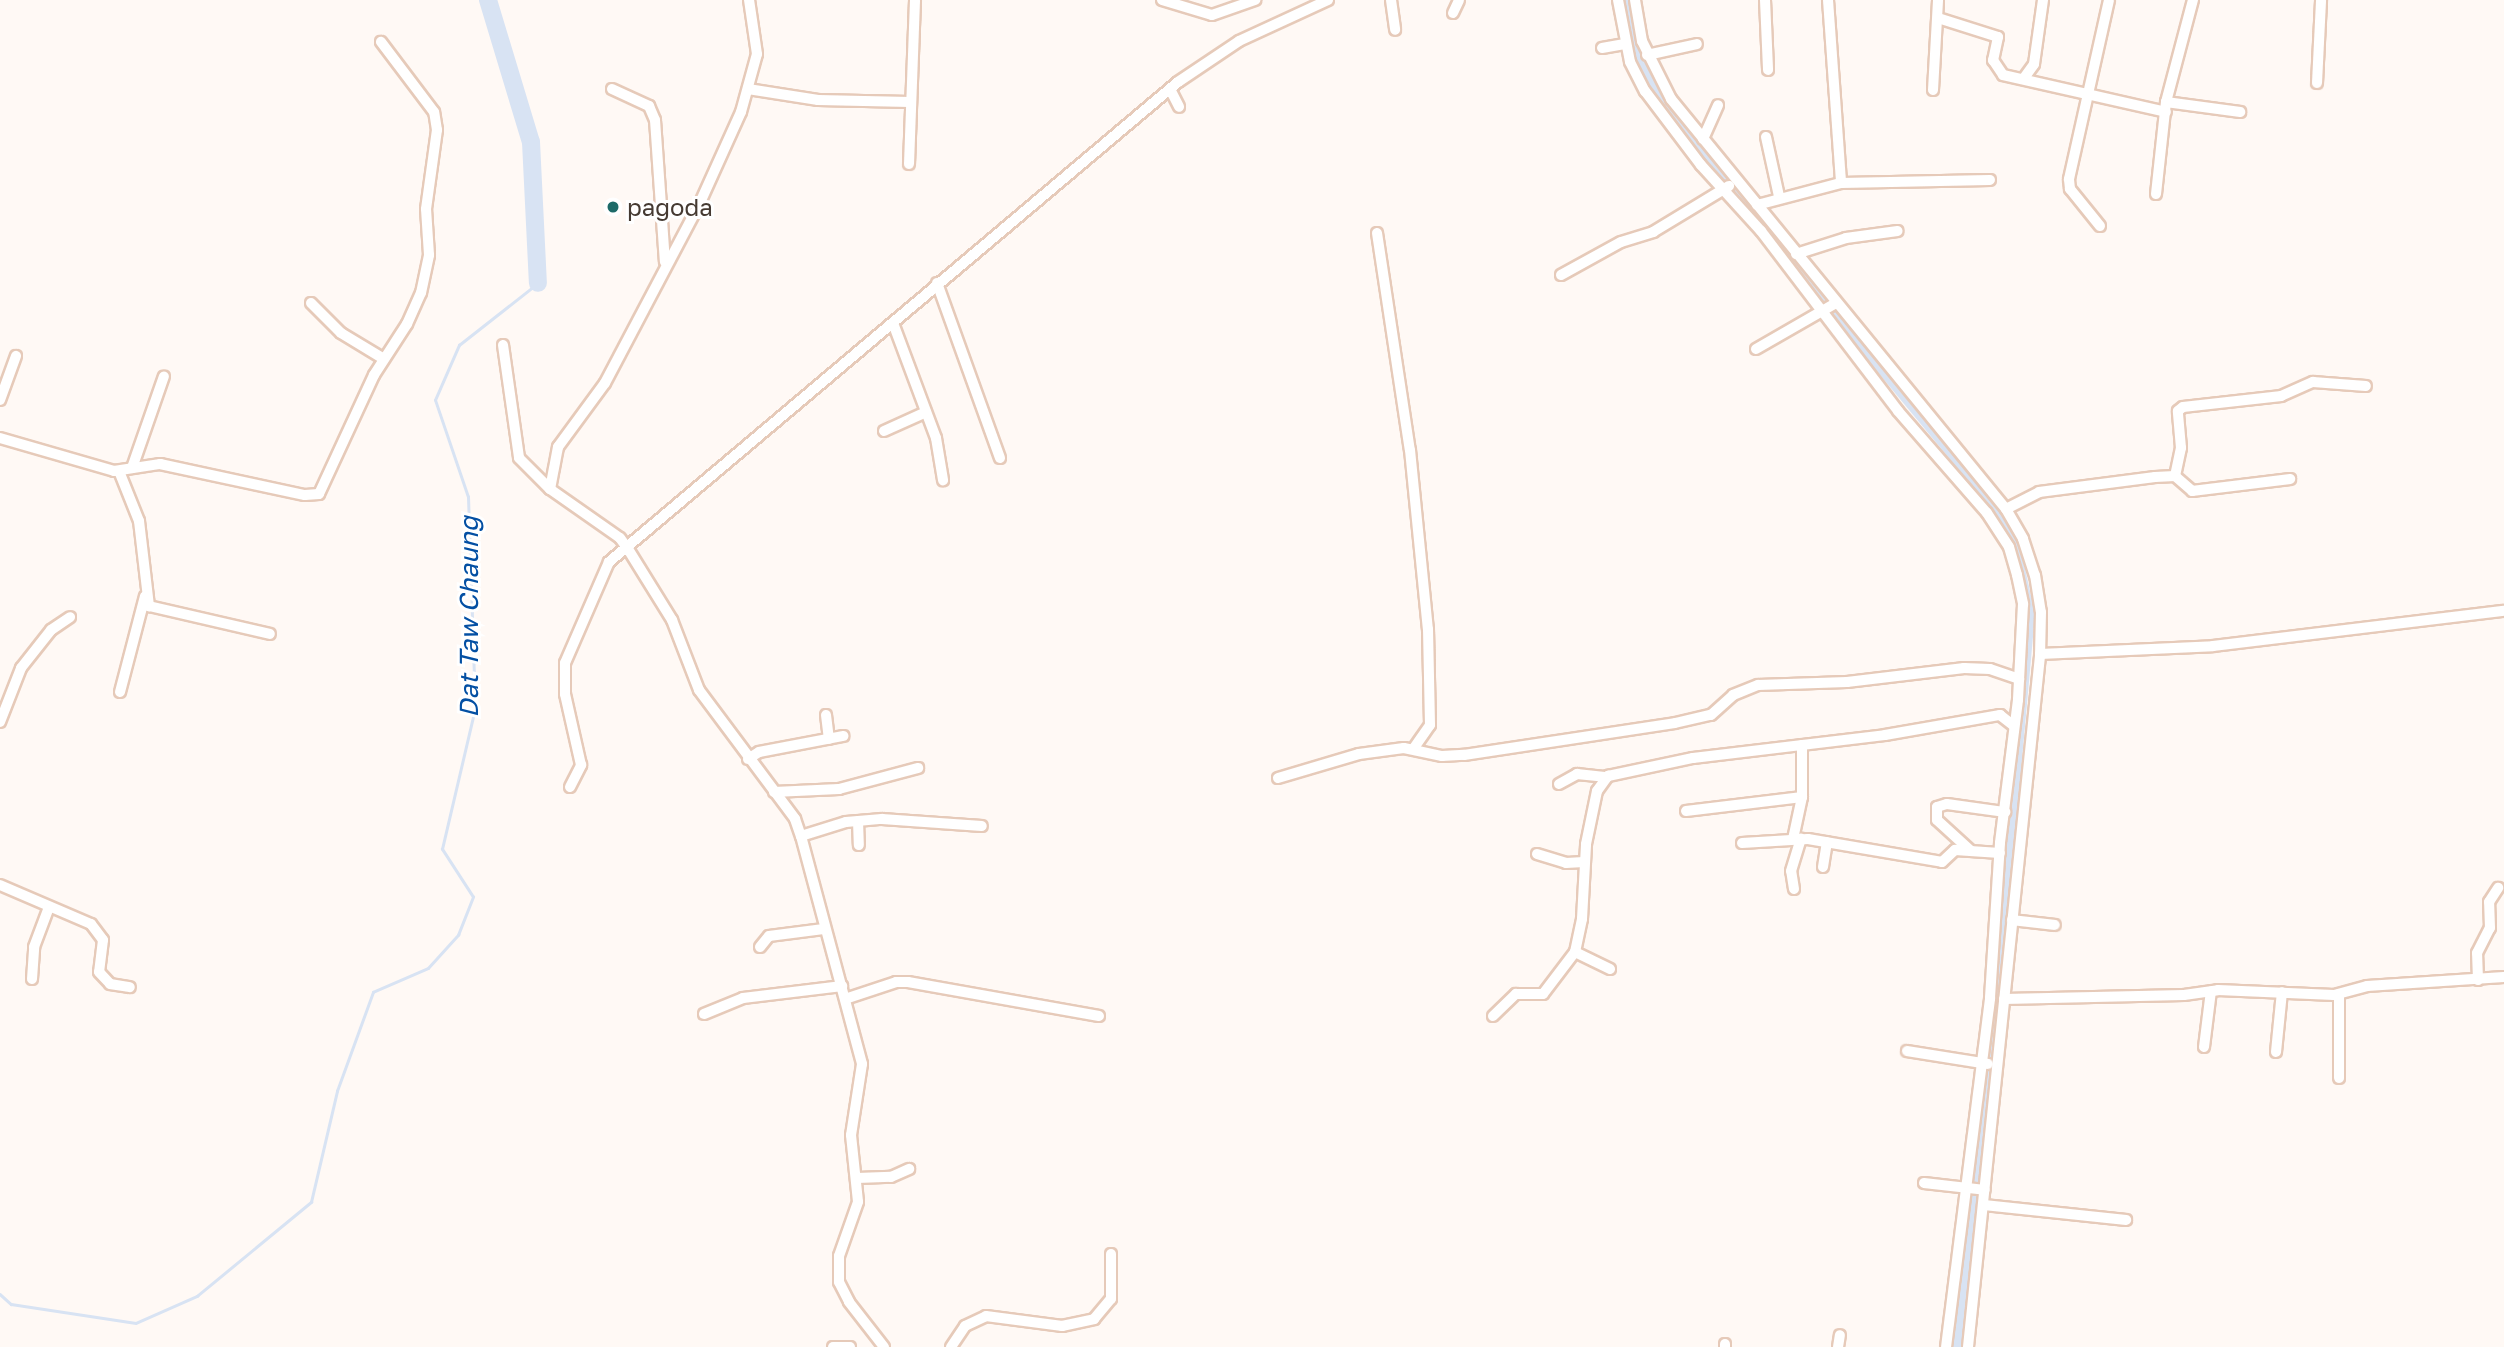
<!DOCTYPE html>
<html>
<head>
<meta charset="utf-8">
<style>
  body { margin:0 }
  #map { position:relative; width:2504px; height:1347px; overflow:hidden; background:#fff9f5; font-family:"Golos Text",sans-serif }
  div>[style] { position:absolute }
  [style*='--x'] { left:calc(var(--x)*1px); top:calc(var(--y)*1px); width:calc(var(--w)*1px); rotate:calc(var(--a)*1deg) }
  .stream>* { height:2.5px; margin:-1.25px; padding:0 1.25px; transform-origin:1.25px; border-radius:1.25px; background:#d8e3f3 }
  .canal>* { height:10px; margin:-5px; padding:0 5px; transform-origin:5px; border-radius:5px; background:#d8e3f3 }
  .river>* { height:18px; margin:-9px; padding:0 9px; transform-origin:9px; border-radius:9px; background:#d8e3f3 }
  .roads { filter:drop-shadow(2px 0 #e6cab9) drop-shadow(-2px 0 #e6cab9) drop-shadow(0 2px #e6cab9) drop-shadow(0 -2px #e6cab9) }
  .minor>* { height:10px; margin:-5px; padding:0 5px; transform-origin:5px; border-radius:5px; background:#fff }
  .dots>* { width:19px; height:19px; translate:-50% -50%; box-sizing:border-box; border:4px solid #fff; border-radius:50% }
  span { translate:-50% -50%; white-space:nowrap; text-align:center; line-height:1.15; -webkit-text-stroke:6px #fff; paint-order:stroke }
  .poi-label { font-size:24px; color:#453a32 }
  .left { translate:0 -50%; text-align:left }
  .water-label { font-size:26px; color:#034fa3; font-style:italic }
</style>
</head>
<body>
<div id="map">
  <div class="stream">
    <div style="--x:0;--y:1294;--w:15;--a:42"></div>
    <div style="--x:11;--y:1304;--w:126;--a:8.6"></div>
    <div style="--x:136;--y:1323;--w:67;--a:-23.9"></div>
    <div style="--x:197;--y:1296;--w:148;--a:-39.5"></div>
    <div style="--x:311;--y:1202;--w:114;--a:-76.8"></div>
    <div style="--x:337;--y:1091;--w:105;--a:-70"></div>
    <div style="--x:373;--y:992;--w:60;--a:-23.6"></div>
    <div style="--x:428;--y:968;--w:45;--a:-47.7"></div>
    <div style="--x:458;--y:935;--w:41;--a:-68.5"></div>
    <div style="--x:473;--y:897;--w:57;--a:-122.9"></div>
    <div style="--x:442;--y:849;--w:145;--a:-76.8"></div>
    <div style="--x:475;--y:708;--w:211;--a:-91.9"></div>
    <div style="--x:468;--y:497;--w:102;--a:-108.8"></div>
    <div style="--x:435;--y:400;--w:60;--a:-66.4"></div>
    <div style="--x:459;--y:345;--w:100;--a:-38.1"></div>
  </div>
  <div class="canal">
    <div style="--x:1626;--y:0;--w:41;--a:83"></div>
    <div style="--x:1631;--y:41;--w:30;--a:67"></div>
    <div style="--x:1643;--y:69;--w:135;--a:53.7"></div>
    <div style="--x:1723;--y:178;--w:400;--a:50.3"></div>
    <div style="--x:1979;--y:486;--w:50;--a:55.7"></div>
    <div style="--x:2007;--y:527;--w:26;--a:69"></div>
    <div style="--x:2016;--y:551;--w:65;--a:77.5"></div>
    <div style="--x:2030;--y:614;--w:402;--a:95.1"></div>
    <div style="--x:1994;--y:1014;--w:335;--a:96.3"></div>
  </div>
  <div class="river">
    <div style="--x:488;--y:0;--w:148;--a:73.2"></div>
    <div style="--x:531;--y:142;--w:141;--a:87.2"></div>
  </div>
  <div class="roads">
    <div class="minor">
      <div style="--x:1162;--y:0;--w:52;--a:16.7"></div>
      <div style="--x:1212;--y:15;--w:46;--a:-19.2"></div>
      <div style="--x:1391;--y:0;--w:30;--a:82"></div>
      <div style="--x:1618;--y:0;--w:63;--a:79"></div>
      <div style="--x:1630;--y:62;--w:33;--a:63"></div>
      <div style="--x:1645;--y:91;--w:93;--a:52.9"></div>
      <div style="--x:1701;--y:165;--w:89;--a:47.7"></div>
      <div style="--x:1761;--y:231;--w:226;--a:52.7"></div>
      <div style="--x:1898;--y:411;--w:135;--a:48.9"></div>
      <div style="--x:1987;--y:513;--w:40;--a:57.1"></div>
      <div style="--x:2009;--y:547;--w:29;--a:74"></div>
      <div style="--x:2017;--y:575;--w:30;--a:78"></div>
      <div style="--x:2023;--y:604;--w:96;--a:93"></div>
      <div style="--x:2018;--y:700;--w:144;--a:97.2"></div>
      <div style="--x:2000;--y:843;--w:156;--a:93.7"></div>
      <div style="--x:1990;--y:999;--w:351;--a:97.2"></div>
      <div style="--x:1635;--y:0;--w:42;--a:80.3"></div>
      <div style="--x:1642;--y:41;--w:65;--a:63.4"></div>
      <div style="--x:1671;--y:99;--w:529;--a:50.75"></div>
      <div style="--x:2006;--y:509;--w:34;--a:60"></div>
      <div style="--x:2023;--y:539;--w:38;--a:72"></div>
      <div style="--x:2035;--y:575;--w:37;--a:81"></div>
      <div style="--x:2041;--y:612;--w:44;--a:91.3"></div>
      <div style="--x:2040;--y:656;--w:695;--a:95.95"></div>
      <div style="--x:1765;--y:0;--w:70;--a:87.5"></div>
      <div style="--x:1828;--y:0;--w:183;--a:85.9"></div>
      <div style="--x:1453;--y:13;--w:14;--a:-65"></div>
      <div style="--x:1938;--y:18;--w:63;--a:17.6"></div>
      <div style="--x:1998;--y:37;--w:24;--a:102"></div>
      <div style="--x:1993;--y:60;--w:18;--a:56"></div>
      <div style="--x:2003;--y:75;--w:167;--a:12.8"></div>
      <div style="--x:1602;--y:48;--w:23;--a:-10"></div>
      <div style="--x:1647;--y:55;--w:51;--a:-12.4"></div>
      <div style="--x:2024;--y:78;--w:17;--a:-54"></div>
      <div style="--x:2034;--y:64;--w:65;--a:-82"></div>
      <div style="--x:2317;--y:83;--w:83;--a:-87.2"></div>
      <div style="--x:612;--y:89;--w:41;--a:24.7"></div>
      <div style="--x:649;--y:106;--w:15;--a:67"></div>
      <div style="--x:655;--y:120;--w:142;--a:86"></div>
      <div style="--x:748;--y:89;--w:71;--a:8.9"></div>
      <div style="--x:818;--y:100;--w:92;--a:1.2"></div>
      <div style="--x:1170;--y:89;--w:20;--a:63"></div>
      <div style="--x:1933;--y:90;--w:90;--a:-86.8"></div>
      <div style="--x:2166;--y:102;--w:75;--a:7.7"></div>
      <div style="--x:1766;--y:137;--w:60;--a:77.6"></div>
      <div style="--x:1703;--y:139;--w:37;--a:-66"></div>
      <div style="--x:909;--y:164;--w:164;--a:-87.9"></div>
      <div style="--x:2156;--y:194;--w:93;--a:-83.8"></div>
      <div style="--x:2166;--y:102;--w:106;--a:-75.2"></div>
      <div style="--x:1757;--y:205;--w:87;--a:-14.7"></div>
      <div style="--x:1841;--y:183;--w:149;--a:-1.2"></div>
      <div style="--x:2100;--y:226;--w:48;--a:-129"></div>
      <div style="--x:2070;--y:189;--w:10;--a:-96"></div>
      <div style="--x:2069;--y:179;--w:183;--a:-77.4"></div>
      <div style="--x:1377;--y:233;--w:219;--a:81.4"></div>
      <div style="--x:1410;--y:450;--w:180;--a:84.3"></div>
      <div style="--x:1428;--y:629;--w:96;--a:88.8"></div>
      <div style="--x:1430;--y:725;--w:29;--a:125"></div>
      <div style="--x:1796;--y:254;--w:52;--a:-17.7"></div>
      <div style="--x:1846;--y:238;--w:52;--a:-7.7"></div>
      <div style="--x:1561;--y:275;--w:68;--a:-28.8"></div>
      <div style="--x:1621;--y:242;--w:34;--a:-17"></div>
      <div style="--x:1653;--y:232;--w:89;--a:-31.2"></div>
      <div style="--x:937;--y:283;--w:186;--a:70.2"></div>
      <div style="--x:311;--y:303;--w:42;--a:45"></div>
      <div style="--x:341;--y:333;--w:50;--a:31.2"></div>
      <div style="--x:893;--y:323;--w:123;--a:69.5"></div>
      <div style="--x:936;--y:438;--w:43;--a:80.5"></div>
      <div style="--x:503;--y:345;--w:114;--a:81.9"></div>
      <div style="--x:519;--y:458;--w:44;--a:45"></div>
      <div style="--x:550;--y:489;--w:85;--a:35"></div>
      <div style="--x:620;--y:538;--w:14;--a:54"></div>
      <div style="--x:628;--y:549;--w:84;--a:58.2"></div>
      <div style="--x:672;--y:620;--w:75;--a:68.9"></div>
      <div style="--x:699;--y:690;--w:161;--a:53.3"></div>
      <div style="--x:795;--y:819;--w:18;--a:71"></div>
      <div style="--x:801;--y:836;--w:236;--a:75"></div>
      <div style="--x:862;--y:1064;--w:72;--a:98.8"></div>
      <div style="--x:851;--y:1135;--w:67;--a:84"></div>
      <div style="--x:858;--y:1202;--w:57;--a:109.4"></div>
      <div style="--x:839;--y:1256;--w:26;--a:90"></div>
      <div style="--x:839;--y:1282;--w:22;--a:63"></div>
      <div style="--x:849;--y:1302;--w:57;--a:52.1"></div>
      <div style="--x:1756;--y:349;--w:92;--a:-29.9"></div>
      <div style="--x:0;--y:400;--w:47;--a:-70"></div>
      <div style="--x:884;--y:431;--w:46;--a:-24.3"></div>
      <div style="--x:0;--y:438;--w:119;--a:16.1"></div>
      <div style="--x:114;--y:471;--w:47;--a:-8.7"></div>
      <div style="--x:160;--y:464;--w:148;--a:12.1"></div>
      <div style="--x:305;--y:495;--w:14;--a:-4"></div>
      <div style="--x:319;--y:494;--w:131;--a:-65.2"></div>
      <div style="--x:374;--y:375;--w:61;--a:-57.1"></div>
      <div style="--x:407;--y:324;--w:34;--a:-66"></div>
      <div style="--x:421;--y:293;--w:39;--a:-78"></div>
      <div style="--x:429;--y:255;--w:46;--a:-93.7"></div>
      <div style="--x:426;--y:209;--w:80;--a:-82.1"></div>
      <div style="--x:437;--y:130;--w:18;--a:-99"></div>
      <div style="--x:434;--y:112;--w:88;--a:-127.1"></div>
      <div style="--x:132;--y:468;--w:97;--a:-70.8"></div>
      <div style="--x:119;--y:471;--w:54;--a:68.2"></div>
      <div style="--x:139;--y:521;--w:86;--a:83.3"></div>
      <div style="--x:149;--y:606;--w:124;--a:13"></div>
      <div style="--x:2175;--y:476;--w:29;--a:-78"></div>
      <div style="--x:2181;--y:448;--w:37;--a:-95"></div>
      <div style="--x:2178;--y:411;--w:6;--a:-39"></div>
      <div style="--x:2183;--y:407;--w:99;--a:-6.4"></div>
      <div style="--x:2281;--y:396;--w:35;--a:-24"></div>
      <div style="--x:2313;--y:382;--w:53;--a:4.3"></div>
      <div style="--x:550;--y:489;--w:43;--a:-79.2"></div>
      <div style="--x:558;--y:447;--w:79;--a:-53.7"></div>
      <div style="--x:605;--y:383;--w:201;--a:-62.2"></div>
      <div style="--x:699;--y:205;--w:102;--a:-65.7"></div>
      <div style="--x:741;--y:112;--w:60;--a:-74.6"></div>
      <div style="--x:757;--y:54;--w:55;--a:-98.4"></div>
      <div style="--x:2006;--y:509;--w:37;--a:-27"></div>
      <div style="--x:2039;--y:492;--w:117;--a:-7.4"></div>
      <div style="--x:2155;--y:477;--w:20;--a:-3"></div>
      <div style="--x:2175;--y:476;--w:23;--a:41"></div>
      <div style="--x:2192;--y:491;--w:99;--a:-7"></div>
      <div style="--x:2040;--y:654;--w:173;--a:-2.6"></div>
      <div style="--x:2213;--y:646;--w:293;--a:-6.9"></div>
      <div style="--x:120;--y:692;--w:99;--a:-75.4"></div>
      <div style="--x:826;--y:715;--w:24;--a:83"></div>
      <div style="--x:0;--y:722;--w:58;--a:-68.7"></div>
      <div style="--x:21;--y:668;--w:48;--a:-51.7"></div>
      <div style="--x:51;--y:630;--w:23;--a:-34"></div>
      <div style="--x:748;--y:759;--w:13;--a:-32"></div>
      <div style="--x:759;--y:752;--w:86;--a:-10.8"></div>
      <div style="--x:1278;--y:778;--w:84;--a:-16.5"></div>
      <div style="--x:1359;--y:754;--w:45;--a:-7.6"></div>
      <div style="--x:1404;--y:748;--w:39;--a:12"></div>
      <div style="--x:1442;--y:756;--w:22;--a:-3"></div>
      <div style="--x:1464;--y:755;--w:213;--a:-8.6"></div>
      <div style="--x:1675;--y:723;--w:37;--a:-13"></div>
      <div style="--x:1711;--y:715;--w:30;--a:-42"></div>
      <div style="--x:1733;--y:695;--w:27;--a:-22"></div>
      <div style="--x:1758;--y:685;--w:89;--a:-1.9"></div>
      <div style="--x:1847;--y:682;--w:118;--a:-6.8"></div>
      <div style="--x:1964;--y:668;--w:26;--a:2"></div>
      <div style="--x:1990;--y:669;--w:31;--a:19"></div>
      <div style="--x:1559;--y:784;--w:21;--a:-29"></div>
      <div style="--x:1577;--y:774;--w:30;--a:6"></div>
      <div style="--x:570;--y:787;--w:25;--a:-63"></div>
      <div style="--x:581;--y:765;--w:73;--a:-102.7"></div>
      <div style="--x:565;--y:694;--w:31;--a:-90"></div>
      <div style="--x:565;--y:663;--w:110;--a:-66.5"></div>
      <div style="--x:609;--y:562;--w:744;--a:-40.15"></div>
      <div style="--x:1178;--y:82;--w:73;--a:-33.9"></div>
      <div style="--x:1239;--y:41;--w:98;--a:-24.7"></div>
      <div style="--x:774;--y:792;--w:65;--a:-2.6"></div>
      <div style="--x:839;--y:789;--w:82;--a:-14.9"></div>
      <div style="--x:1686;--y:811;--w:117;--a:-6.9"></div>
      <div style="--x:858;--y:821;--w:24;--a:88"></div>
      <div style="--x:801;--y:836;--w:47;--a:-17.3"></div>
      <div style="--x:846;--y:822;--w:36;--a:-5"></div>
      <div style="--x:882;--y:819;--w:100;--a:4"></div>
      <div style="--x:1793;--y:839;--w:43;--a:-77.9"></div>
      <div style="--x:1802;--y:797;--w:52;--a:-90"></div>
      <div style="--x:1742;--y:843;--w:66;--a:-3.5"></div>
      <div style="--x:1808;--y:839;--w:136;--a:9.7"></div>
      <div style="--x:1942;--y:862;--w:18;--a:-43"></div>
      <div style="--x:1955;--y:850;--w:45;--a:3.8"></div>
      <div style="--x:1971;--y:851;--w:46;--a:-137.6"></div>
      <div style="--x:1937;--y:820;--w:13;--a:-90"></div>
      <div style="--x:1937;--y:807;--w:10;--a:-17"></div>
      <div style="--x:1947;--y:804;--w:59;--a:7.9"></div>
      <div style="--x:1537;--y:854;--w:30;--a:17"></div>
      <div style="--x:1566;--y:863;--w:18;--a:-3"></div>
      <div style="--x:1823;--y:867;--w:25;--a:-81"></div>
      <div style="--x:0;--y:885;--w:99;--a:23.2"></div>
      <div style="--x:91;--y:924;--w:20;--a:53"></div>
      <div style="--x:103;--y:940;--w:32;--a:97"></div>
      <div style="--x:99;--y:972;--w:16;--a:47"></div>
      <div style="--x:110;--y:984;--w:20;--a:9"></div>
      <div style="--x:1794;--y:889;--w:18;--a:-99"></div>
      <div style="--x:1791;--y:871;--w:34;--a:-73"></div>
      <div style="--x:2012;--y:920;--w:43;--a:6.6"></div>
      <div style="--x:760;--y:947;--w:14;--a:-51"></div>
      <div style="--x:769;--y:936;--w:55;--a:-7.3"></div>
      <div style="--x:1575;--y:952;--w:39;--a:26"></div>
      <div style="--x:32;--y:979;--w:32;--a:-86"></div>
      <div style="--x:34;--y:947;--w:43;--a:-69.4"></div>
      <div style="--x:2478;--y:980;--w:27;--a:-92"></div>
      <div style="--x:2477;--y:953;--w:28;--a:-63"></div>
      <div style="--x:2490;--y:928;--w:26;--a:-92"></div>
      <div style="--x:2489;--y:902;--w:17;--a:-57"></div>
      <div style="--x:2339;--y:994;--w:84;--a:90"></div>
      <div style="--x:848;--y:998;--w:51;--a:-18.4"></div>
      <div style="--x:896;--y:982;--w:12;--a:0"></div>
      <div style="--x:908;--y:982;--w:194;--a:10.1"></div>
      <div style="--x:2004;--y:999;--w:180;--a:-1.3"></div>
      <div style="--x:2184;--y:995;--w:34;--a:-8"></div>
      <div style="--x:2218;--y:990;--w:116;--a:2.5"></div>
      <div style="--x:2334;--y:995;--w:34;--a:-15"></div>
      <div style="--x:2367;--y:986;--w:137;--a:-3.8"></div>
      <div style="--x:704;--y:1014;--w:42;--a:-22.3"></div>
      <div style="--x:743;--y:998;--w:100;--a:-6.9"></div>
      <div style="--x:1493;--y:1016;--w:32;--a:-44"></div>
      <div style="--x:1516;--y:994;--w:27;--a:0"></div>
      <div style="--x:1543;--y:994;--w:53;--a:-52.7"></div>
      <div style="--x:1575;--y:952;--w:34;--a:-78"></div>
      <div style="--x:1582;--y:919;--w:75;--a:-86.9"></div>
      <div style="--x:1586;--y:844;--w:54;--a:-78.3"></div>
      <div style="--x:1597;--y:791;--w:19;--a:-54"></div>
      <div style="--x:1608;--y:776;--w:87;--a:-12"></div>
      <div style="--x:1693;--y:758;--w:193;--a:-6.8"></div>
      <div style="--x:1885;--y:735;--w:117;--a:-9.9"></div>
      <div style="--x:2000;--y:715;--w:18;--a:38"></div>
      <div style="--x:2204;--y:1047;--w:56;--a:-82.9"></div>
      <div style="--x:1907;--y:1051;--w:82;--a:9.1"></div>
      <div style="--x:2276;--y:1052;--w:60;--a:-84.3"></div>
      <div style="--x:857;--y:1178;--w:34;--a:-2"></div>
      <div style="--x:891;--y:1177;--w:20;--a:-24"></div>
      <div style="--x:1924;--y:1183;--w:61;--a:6.5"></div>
      <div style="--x:1984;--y:1205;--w:143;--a:6"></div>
      <div style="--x:1725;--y:1344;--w:3;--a:90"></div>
      <div style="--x:833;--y:1347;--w:17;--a:0"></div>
      <div style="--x:951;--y:1347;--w:25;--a:-56"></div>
      <div style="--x:965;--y:1326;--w:23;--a:-25"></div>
      <div style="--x:986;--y:1316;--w:77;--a:7.5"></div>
      <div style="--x:1062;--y:1326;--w:33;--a:-12"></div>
      <div style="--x:1094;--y:1319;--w:26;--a:-50"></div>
      <div style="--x:1111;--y:1299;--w:45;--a:-90"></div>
      <div style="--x:1838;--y:1347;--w:12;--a:-81"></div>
    </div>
  </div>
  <div class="dots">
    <div style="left:613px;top:207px;background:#1d6a68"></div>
  </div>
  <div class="poi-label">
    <span class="left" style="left:627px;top:207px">pagoda</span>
  </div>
  <div class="water-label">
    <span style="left:469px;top:617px;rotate:-90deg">Dat Taw Chaung</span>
  </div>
</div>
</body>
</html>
